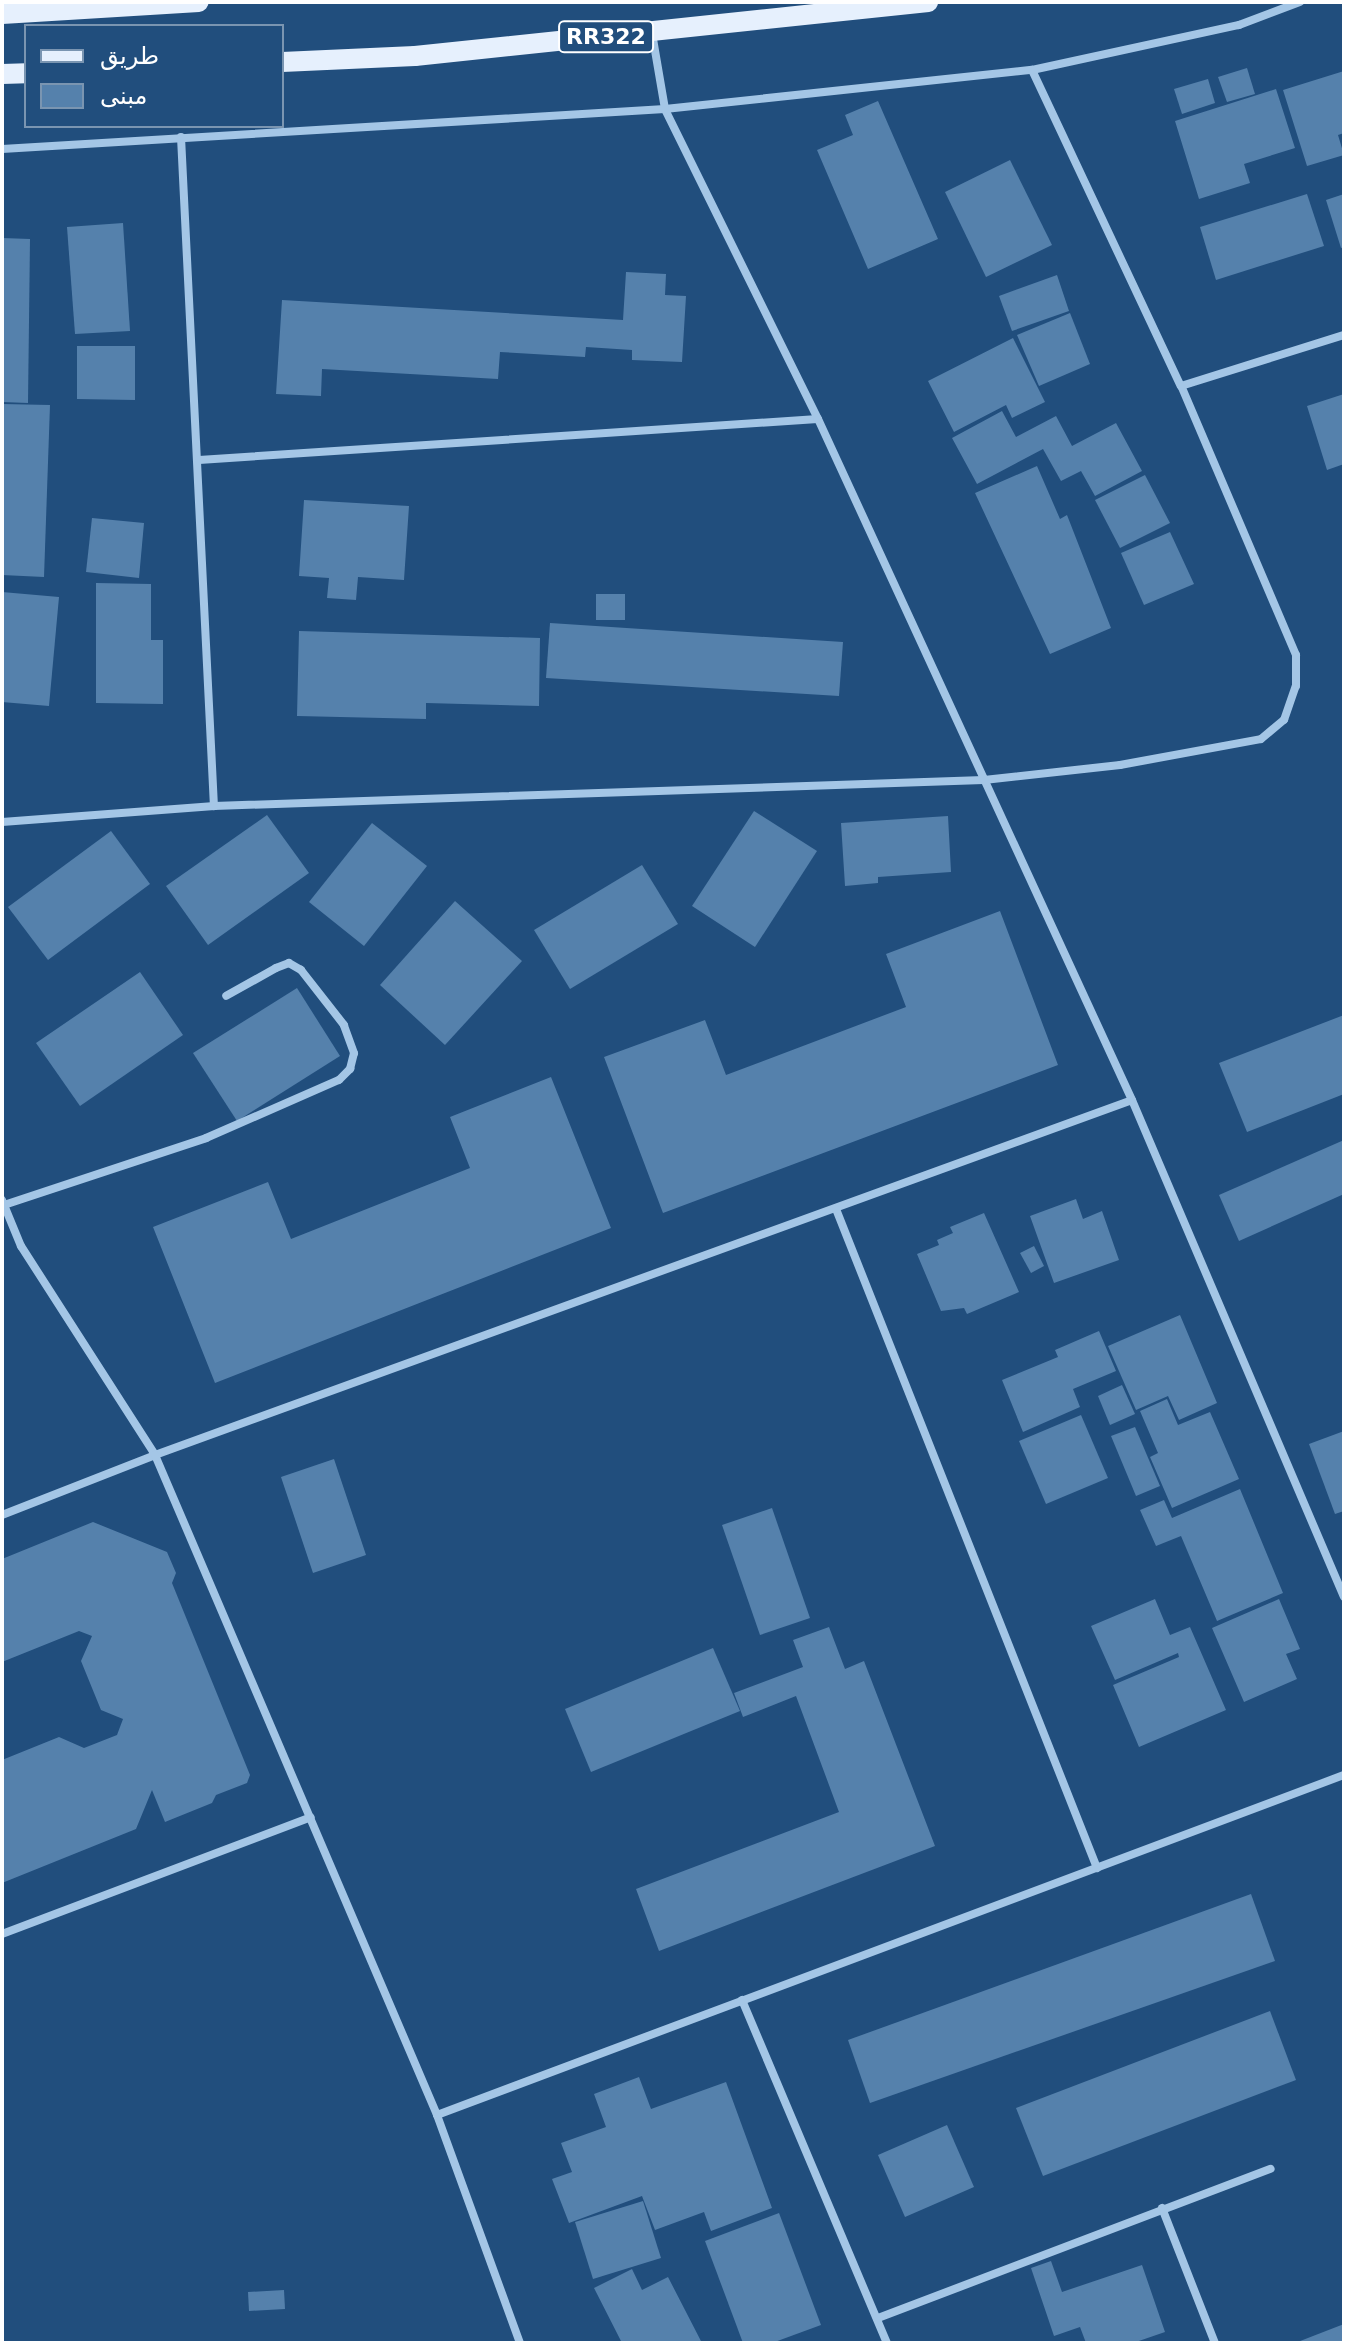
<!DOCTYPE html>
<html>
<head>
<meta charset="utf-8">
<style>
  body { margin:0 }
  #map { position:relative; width:1346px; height:2345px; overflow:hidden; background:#214e7d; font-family:"DejaVu Sans","Noto Naskh Arabic",sans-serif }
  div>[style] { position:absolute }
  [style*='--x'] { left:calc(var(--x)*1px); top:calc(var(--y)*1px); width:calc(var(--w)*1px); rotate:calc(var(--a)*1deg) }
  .building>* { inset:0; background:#5581ac }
  .minor>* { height:8px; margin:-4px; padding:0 4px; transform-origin:4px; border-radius:4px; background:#a4c6e6 }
  .primary>* { height:20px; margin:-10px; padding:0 10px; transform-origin:10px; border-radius:10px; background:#e6f0fd }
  span { translate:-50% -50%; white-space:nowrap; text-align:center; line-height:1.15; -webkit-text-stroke:6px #214e7d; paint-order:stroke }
  .shield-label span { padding:2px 6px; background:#214e7d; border:2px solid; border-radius:6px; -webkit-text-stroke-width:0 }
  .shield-label { font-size:22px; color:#fff; font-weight:700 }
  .frame { position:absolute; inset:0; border:4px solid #fff; pointer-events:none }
  .legend { position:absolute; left:24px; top:24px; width:260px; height:104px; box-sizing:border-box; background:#214e7d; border:2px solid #7a95b1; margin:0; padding:10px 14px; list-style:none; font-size:24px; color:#fff }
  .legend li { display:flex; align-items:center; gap:16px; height:40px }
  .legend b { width:40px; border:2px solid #7a95b1 }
</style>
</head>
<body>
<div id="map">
  <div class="building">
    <div style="clip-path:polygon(1247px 68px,1255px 94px,1227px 102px,1218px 77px)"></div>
    <div style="clip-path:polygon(1344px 71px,1344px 133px,1338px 135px,1344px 155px,1307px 166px,1283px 90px)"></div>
    <div style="clip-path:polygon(1208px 79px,1215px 103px,1182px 114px,1174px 89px)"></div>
    <div style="clip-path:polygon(1276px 89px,1295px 148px,1244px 164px,1250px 183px,1199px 199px,1175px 121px)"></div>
    <div style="clip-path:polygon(878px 101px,938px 239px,868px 269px,817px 150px,853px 135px,845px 115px)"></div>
    <div style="clip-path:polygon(1010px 160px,1052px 245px,986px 277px,945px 192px)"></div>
    <div style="clip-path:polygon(1307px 194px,1324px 246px,1216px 280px,1200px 227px)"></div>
    <div style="clip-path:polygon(1344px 194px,1344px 247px,1341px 248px,1326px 200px)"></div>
    <div style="clip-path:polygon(123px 223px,130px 331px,75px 334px,67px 227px)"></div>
    <div style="clip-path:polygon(2px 238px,30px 239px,28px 403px,2px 402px)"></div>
    <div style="clip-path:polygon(626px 272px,666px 274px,665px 295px,686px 296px,682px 362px,632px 360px,632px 350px,586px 347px,585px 357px,500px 352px,498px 379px,322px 369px,321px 396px,276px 394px,282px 300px,623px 320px)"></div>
    <div style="clip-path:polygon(1057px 275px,1069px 311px,1012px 331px,999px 296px)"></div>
    <div style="clip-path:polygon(1070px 313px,1090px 364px,1039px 386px,1017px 335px)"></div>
    <div style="clip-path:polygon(1013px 338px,1045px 402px,1012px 418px,1006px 405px,954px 432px,928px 381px)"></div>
    <div style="clip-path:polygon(77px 346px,135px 346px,135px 400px,77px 399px)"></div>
    <div style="clip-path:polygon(1344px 394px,1344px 464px,1327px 470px,1307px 406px)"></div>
    <div style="clip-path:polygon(2px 404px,50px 405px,44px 577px,2px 575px)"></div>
    <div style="clip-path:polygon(1002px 411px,1016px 437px,1056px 416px,1072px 446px,1116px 423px,1142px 471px,1095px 496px,1081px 471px,1061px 481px,1043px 449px,977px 484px,952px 438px)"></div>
    <div style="clip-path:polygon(1037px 466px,1060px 519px,1067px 515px,1111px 628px,1050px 654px,975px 493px)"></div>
    <div style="clip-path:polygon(1145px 475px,1170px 523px,1120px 548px,1095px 500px)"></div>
    <div style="clip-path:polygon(304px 500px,409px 506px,404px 580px,358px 577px,356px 600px,327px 598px,329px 578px,299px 576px)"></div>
    <div style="clip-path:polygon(92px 518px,144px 523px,139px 578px,86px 572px)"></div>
    <div style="clip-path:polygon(1170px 532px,1194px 584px,1144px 605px,1121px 553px)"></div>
    <div style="clip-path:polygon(96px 583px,151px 584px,151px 640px,163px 640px,163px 704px,96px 703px)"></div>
    <div style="clip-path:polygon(2px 592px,59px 597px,49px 706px,2px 702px)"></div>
    <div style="clip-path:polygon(596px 594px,625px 594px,625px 620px,596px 620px)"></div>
    <div style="clip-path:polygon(550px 623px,843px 642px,839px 696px,546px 678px)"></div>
    <div style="clip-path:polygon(299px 631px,540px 638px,539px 706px,426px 703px,426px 719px,297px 716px)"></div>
    <div style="clip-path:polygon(754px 811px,817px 851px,755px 947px,692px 906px)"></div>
    <div style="clip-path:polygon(267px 815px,309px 873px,208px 945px,166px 886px)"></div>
    <div style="clip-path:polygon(948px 816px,951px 872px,878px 877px,878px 883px,845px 886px,841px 823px)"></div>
    <div style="clip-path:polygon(372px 823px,427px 866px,364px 946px,309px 902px)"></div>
    <div style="clip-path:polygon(111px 831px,150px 884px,48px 960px,8px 907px)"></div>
    <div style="clip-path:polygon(642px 865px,678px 924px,570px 989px,534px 930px)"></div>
    <div style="clip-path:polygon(455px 901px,522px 961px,445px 1045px,380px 985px)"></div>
    <div style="clip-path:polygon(1000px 911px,1058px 1065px,663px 1213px,604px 1057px,705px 1020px,726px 1075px,906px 1007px,886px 954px)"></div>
    <div style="clip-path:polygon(140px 972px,183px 1035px,80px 1106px,36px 1043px)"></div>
    <div style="clip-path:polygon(297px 988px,340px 1056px,237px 1121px,193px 1053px)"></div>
    <div style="clip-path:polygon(1344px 1015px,1344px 1094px,1247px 1132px,1219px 1063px)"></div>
    <div style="clip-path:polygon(551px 1077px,611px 1228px,215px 1383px,153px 1227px,268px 1182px,291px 1239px,470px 1168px,450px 1117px)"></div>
    <div style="clip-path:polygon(1344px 1140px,1344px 1194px,1239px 1241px,1219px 1195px)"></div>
    <div style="clip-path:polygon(1076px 1199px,1083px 1219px,1102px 1211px,1119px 1260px,1054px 1283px,1030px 1216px)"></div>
    <div style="clip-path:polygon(984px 1213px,1019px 1292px,967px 1314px,964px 1308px,941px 1311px,917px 1254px,939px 1245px,937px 1240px,953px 1233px,950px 1227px)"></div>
    <div style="clip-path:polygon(1034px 1246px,1044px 1266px,1031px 1273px,1020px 1253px)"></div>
    <div style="clip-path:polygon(1180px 1315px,1217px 1403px,1179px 1420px,1168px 1396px,1136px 1410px,1108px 1346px)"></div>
    <div style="clip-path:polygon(1099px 1331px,1116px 1371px,1073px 1389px,1080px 1407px,1023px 1432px,1002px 1380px,1058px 1357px,1055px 1350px)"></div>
    <div style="clip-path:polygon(1122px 1385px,1135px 1414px,1110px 1425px,1098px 1396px)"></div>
    <div style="clip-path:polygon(1167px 1399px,1178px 1425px,1210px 1412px,1239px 1479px,1172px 1508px,1150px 1457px,1158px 1453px,1140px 1411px)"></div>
    <div style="clip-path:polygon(1081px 1415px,1108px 1478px,1046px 1504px,1019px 1441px)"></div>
    <div style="clip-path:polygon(1135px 1427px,1160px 1486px,1136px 1496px,1111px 1436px)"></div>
    <div style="clip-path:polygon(1344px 1431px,1344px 1511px,1335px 1514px,1309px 1444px)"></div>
    <div style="clip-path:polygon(334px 1459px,366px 1555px,313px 1573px,281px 1477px)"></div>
    <div style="clip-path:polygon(1240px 1489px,1283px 1593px,1217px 1621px,1181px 1536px,1156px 1546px,1140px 1510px,1164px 1500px,1172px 1518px)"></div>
    <div style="clip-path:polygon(772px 1508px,810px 1618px,760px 1635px,722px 1525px)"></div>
    <div style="clip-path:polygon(93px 1522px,167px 1552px,176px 1573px,172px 1583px,250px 1775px,247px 1783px,216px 1795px,212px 1803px,165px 1822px,152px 1790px,136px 1829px,2px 1883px,2px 1760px,59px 1737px,84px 1748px,117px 1735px,123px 1719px,101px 1710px,81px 1661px,92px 1636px,79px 1631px,2px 1662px,2px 1559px)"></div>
    <div style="clip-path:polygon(1155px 1599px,1170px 1635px,1190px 1627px,1226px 1710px,1139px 1747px,1113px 1685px,1179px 1657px,1178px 1653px,1115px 1680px,1091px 1626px)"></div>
    <div style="clip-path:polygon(1279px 1599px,1300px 1649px,1286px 1654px,1297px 1679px,1244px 1702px,1212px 1628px)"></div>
    <div style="clip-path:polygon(829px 1627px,845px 1669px,864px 1661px,935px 1846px,659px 1951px,636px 1889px,839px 1812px,796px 1696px,743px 1717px,734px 1693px,803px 1667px,793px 1640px)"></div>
    <div style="clip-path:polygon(713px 1648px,740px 1711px,591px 1772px,565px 1709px)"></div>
    <div style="clip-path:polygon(1251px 1894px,1275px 1961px,870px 2103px,848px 2040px)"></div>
    <div style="clip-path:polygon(1270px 2011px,1296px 2080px,1043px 2176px,1016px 2108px)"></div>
    <div style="clip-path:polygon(639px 2077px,651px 2109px,726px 2082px,772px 2208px,711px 2231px,704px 2212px,655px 2230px,642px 2196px,569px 2223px,552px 2179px,572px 2172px,561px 2143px,606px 2127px,594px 2094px)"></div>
    <div style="clip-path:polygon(947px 2125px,974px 2187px,905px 2217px,878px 2155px)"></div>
    <div style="clip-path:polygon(643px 2201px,661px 2258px,593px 2279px,575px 2222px)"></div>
    <div style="clip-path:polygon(779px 2213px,821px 2325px,772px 2343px,743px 2343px,705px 2241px)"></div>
    <div style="clip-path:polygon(1051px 2261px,1062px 2292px,1142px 2265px,1165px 2332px,1133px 2343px,1086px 2343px,1080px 2327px,1054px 2336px,1031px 2268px)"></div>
    <div style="clip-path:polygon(632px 2269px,642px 2290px,668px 2277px,702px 2343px,622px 2343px,594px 2288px)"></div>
    <div style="clip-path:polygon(284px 2290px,285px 2309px,249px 2311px,248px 2292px)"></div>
    <div style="clip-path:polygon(1344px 2324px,1344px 2343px,1295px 2343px)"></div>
  </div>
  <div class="minor">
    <div style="--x:1032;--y:70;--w:349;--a:64.8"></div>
    <div style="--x:181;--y:137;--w:670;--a:87.18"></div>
    <div style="--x:2;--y:149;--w:664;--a:-3.45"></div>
    <div style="--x:665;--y:109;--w:369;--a:-6.1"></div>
    <div style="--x:1032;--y:70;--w:212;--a:-12.3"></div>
    <div style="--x:1239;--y:25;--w:65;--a:-20.7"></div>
    <div style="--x:199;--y:460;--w:620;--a:-3.79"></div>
    <div style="--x:2;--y:822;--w:213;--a:-4.3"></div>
    <div style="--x:214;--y:806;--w:770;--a:-1.93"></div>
    <div style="--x:984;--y:780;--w:137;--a:-6.3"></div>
    <div style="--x:1120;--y:765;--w:143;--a:-10.4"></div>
    <div style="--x:1261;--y:739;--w:30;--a:-40"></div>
    <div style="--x:1284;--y:720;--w:36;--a:-71"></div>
    <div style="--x:1296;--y:686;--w:31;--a:-90"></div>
    <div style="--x:1296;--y:655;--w:293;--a:-113.1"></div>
    <div style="--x:1181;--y:386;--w:171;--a:-17.4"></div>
    <div style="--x:1132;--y:1100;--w:540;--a:66.9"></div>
    <div style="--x:2;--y:1200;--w:50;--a:67.6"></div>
    <div style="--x:21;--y:1246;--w:248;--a:57.3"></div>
    <div style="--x:155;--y:1455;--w:1039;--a:-19.97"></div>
    <div style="--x:1132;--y:1100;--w:750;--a:-114.75"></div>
    <div style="--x:818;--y:419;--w:346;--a:-116.3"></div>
    <div style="--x:665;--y:109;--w:77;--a:-99.7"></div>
    <div style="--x:4;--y:1205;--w:213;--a:-18.3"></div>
    <div style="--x:206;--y:1138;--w:145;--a:-23.6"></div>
    <div style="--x:339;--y:1080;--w:16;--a:-45"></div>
    <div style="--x:350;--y:1069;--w:16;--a:-76"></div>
    <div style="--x:354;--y:1053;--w:30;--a:-110"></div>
    <div style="--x:344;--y:1025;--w:70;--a:-128"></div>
    <div style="--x:301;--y:970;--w:14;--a:-150"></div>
    <div style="--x:289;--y:963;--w:14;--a:159"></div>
    <div style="--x:276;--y:968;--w:57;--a:150.8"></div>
    <div style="--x:836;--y:1209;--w:709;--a:68.39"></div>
    <div style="--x:2;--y:1515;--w:164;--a:-21.4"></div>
    <div style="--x:155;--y:1455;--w:718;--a:66.86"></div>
    <div style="--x:437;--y:2115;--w:243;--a:70"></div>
    <div style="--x:2;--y:1934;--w:330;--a:-20.7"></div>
    <div style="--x:742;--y:2000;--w:372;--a:67.1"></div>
    <div style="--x:437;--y:2115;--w:969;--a:-20.55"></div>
    <div style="--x:1162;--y:2208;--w:145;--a:68.6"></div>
    <div style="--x:878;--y:2318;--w:420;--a:-20.8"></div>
  </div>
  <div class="primary">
    <div style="--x:2;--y:14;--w:197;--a:-3.5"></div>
    <div style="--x:282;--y:62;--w:133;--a:-2.6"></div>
    <div style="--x:415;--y:56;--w:516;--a:-6.01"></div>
    <div style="--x:2;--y:74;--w:24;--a:-2"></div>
  </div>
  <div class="shield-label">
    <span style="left:606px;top:37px">RR322</span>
  </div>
  <div class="frame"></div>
  <ul class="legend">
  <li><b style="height:10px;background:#e6f0fd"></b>طريق</li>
  <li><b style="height:22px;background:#5581ac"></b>مبنى</li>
  </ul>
</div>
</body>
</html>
